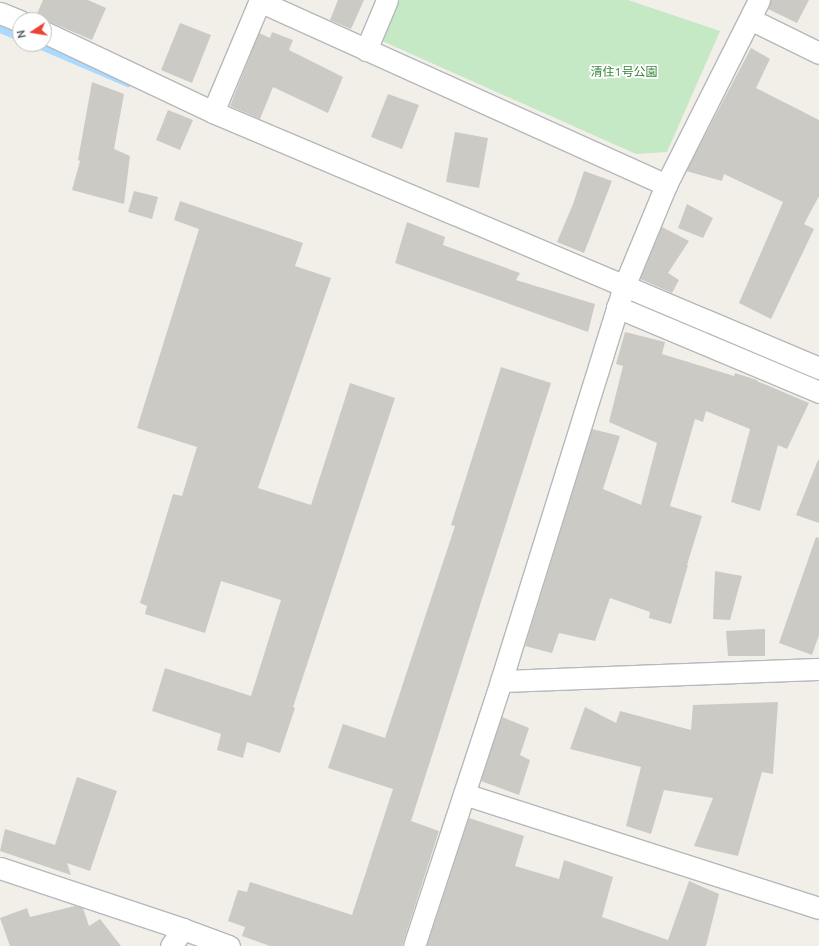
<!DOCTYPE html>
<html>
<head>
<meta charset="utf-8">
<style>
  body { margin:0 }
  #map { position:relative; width:819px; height:946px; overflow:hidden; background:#f1efe8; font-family:Ubuntu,"Noto Sans JP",sans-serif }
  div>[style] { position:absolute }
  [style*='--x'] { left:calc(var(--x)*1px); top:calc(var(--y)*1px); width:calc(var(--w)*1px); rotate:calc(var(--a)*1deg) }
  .green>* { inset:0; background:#c5e8c5 }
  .stream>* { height:8px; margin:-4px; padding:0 4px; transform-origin:4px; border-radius:4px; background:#aadaff }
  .building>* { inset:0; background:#cccac5 }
  .roads { filter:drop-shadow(1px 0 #b5b8bc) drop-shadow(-1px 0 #b5b8bc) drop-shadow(0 1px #b5b8bc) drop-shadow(0 -1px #b5b8bc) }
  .street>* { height:21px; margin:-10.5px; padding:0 10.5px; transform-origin:10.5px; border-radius:10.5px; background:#fff }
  span { translate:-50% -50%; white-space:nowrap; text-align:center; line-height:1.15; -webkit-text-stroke:3.5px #fff; paint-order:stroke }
  .park-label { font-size:12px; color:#348238 }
  .north { position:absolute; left:12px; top:12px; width:40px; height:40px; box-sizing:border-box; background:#fff; border:1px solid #bfc1c3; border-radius:50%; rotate:258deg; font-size:11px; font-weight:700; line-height:16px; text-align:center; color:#5f6368 }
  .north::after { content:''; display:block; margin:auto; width:14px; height:18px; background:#ea4335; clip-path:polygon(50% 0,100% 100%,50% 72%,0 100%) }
</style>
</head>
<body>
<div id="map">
  <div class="green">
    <div style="clip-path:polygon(397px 0,628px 0,720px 31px,667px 152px,636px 154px,380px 40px)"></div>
  </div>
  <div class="stream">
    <div style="--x:0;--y:29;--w:22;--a:22"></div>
    <div style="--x:37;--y:44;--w:99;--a:23.2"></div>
  </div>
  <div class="building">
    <div style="clip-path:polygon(43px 0,88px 0,106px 8px,92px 40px,36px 16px)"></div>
    <div style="clip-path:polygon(338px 0,364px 0,351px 29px,330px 20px)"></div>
    <div style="clip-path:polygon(771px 0,809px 0,797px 23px,768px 9px)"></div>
    <div style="clip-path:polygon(180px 23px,211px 35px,192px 83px,161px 70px)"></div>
    <div style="clip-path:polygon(272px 32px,293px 40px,289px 50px,343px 77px,328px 113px,273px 87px,260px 119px,230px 106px,259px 33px,270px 38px)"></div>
    <div style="clip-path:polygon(751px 48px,770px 59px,756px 88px,819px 120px,819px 196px,804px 224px,814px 229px,771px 319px,739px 303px,783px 202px,724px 174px,722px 181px,686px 171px)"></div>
    <div style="clip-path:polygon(92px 82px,124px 94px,114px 149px,130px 156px,124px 204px,72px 190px,80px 161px,78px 160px)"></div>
    <div style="clip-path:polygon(388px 94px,419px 105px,402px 149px,371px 137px)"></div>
    <div style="clip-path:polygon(168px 110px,193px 120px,180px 150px,156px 140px)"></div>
    <div style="clip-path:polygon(455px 132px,488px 138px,479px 188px,446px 182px)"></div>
    <div style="clip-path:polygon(584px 171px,612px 181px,584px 253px,557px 242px,573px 204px)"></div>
    <div style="clip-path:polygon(134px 191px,158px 197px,152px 219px,128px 212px)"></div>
    <div style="clip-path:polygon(180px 201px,303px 243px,295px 266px,331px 278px,258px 488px,311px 505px,350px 383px,395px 398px,293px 707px,295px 708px,280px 753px,247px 742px,243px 758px,217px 750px,221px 734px,152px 711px,165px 668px,251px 696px,281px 600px,221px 581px,205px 633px,145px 614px,147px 606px,140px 603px,173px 494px,182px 496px,197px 447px,137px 428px,199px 229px,174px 220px)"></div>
    <div style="clip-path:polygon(687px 204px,713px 218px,703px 238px,678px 228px)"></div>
    <div style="clip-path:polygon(407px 222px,445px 237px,443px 245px,520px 273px,516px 280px,595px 304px,588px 332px,395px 263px)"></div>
    <div style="clip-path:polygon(662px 227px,689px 241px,668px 273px,679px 280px,672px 293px,640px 279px)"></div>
    <div style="clip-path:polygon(625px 332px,665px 342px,662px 354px,734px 376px,735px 373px,757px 380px,757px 381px,809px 403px,787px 449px,778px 445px,760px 511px,731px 502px,750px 429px,706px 411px,703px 422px,695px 419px,670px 506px,702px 516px,687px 565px,688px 565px,671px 624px,649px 618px,650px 612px,610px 598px,595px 641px,559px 633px,552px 653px,525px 646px,592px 429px,620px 436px,603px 489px,641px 505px,657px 443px,609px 422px,623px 366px,616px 364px)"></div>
    <div style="clip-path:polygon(501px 367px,551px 383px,411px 821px,439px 831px,402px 946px,270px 946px,242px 936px,245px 927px,228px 921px,238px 890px,247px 892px,250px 882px,352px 915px,393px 789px,328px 768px,343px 724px,385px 738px,455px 526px,451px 525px)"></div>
    <div style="clip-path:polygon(818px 460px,819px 460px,819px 523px,796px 515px)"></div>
    <div style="clip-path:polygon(816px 537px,819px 538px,819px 635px,812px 655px,779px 643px)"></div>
    <div style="clip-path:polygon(715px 571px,742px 576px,730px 620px,713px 619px)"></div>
    <div style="clip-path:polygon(765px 629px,765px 656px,728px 656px,726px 631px)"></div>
    <div style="clip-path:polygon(778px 702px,773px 774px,762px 772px,738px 856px,694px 846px,713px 798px,664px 790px,651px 834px,626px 826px,641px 767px,570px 749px,585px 707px,616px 723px,620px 711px,691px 730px,693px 705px)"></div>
    <div style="clip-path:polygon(502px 717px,529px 728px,520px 755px,530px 760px,519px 795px,481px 781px)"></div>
    <div style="clip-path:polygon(77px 777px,117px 791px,90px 871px,67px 863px,71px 875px,0 851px,5px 829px,55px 845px)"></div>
    <div style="clip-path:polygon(469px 818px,524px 836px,515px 866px,559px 879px,564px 860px,613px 877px,602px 917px,668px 940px,689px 881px,719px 894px,706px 946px,427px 946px)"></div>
    <div style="clip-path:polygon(75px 906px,83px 908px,89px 926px,100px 919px,121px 946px,10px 946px,0 918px,27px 908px,30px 917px)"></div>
  </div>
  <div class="roads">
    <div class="street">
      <div style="--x:259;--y:1;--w:447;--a:24.3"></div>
      <div style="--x:0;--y:13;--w:22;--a:22"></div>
      <div style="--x:750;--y:19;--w:77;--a:26.2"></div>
      <div style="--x:44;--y:32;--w:187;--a:25.3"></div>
      <div style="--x:213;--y:112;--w:658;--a:22.9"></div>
      <div style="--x:366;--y:50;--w:54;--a:-67.2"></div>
      <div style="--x:213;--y:112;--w:121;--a:-67.2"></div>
      <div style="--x:617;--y:307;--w:219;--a:22.8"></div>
      <div style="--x:501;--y:681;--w:318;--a:-2.2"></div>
      <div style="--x:464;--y:794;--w:373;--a:17.8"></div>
      <div style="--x:0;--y:868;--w:193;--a:18.4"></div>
      <div style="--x:171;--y:946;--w:21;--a:-55"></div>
      <div style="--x:183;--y:929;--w:49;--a:20.3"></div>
      <div style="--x:414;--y:946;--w:279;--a:-71.8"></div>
      <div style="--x:501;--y:681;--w:416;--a:-72.7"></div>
      <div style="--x:625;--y:284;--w:107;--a:-67.5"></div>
      <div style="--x:666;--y:185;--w:207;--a:-63.3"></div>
    </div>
  </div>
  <div class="park-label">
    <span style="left:624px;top:72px">清住1号公園</span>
  </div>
  <div class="north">N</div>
</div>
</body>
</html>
